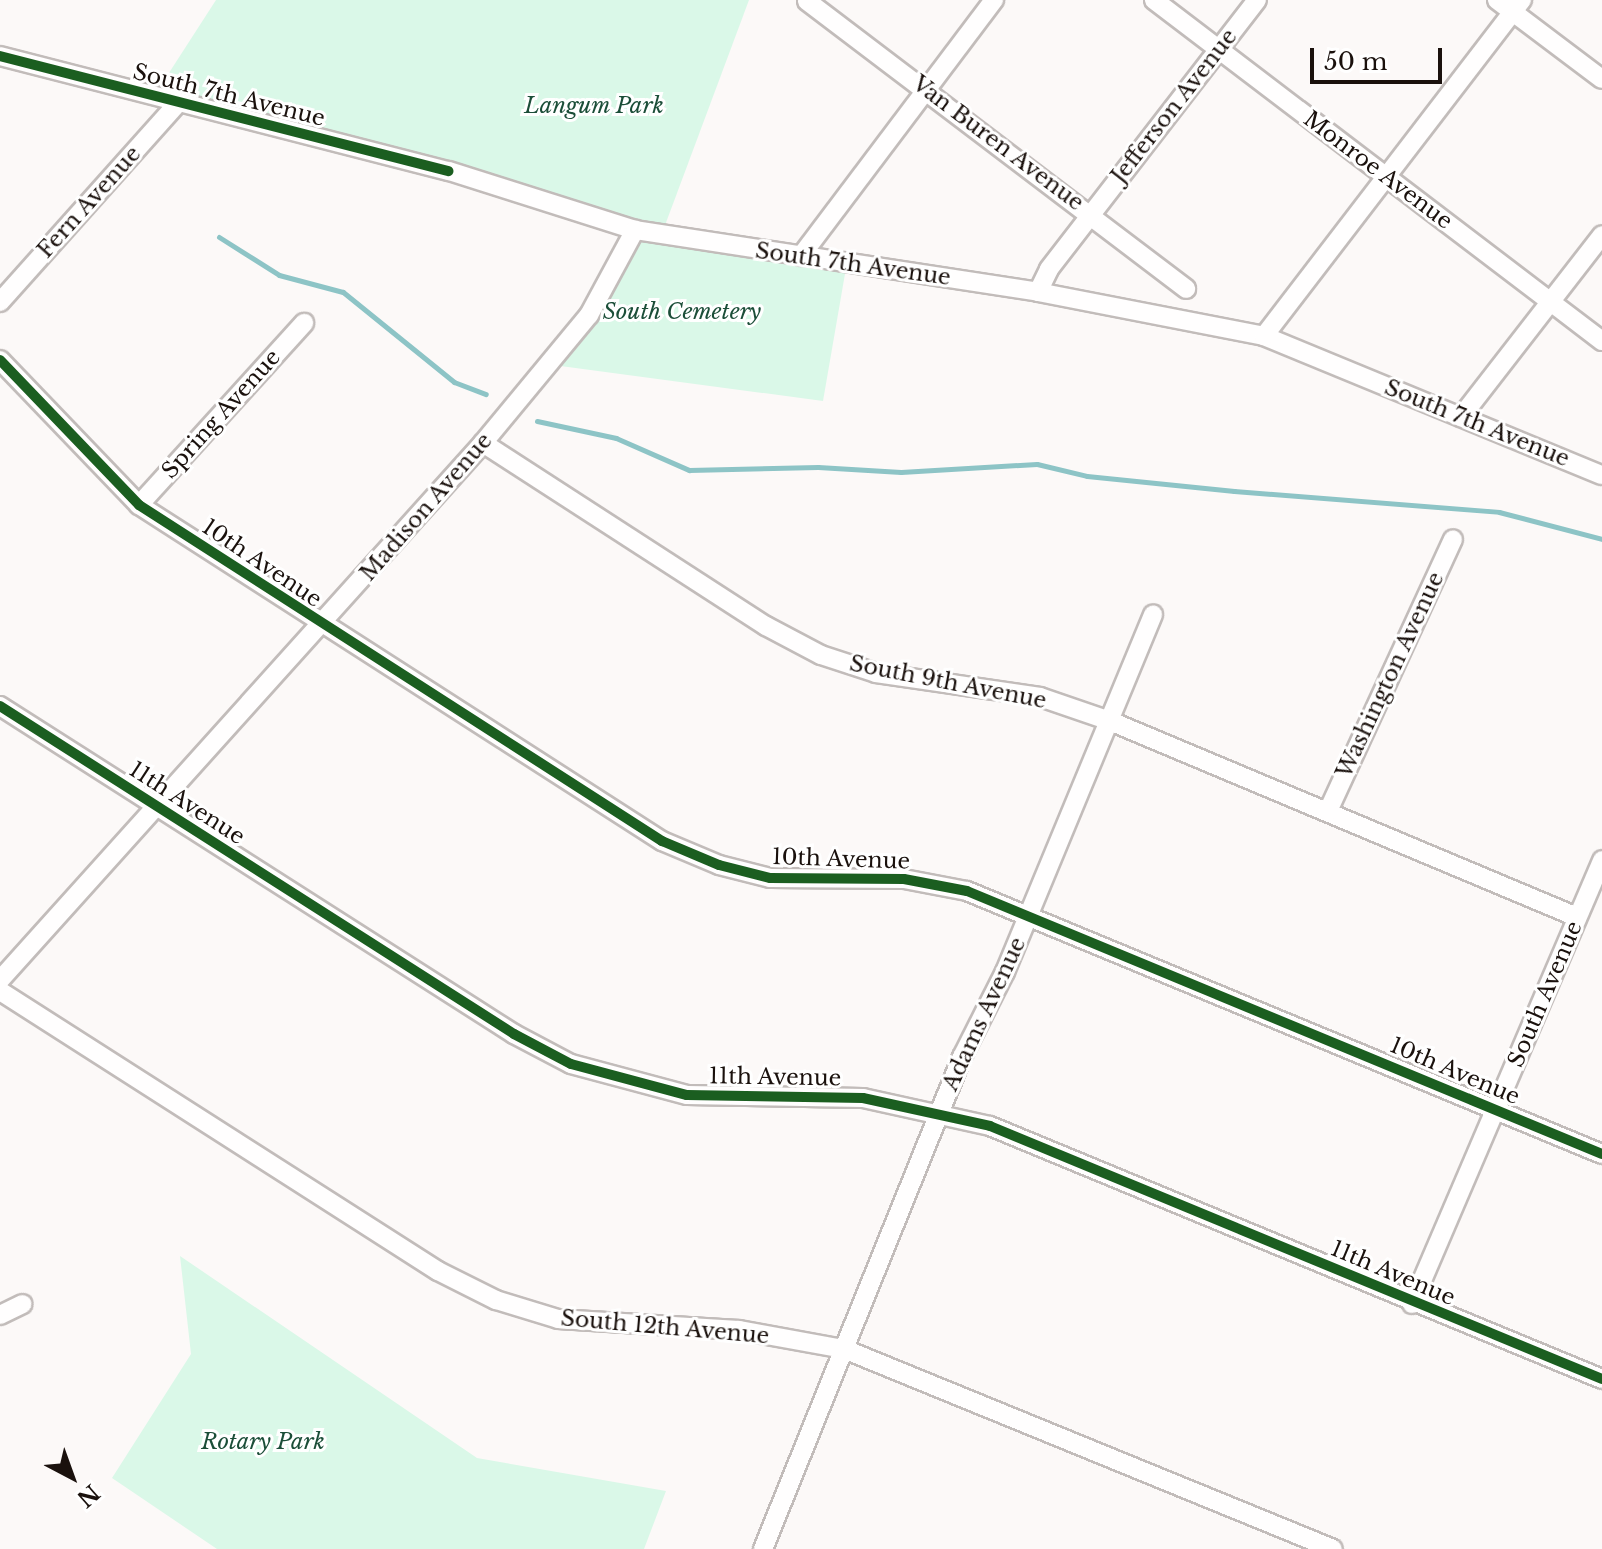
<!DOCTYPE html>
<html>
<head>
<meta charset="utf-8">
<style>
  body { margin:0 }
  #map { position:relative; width:1602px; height:1549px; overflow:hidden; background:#fcf9f8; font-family:"Libre Baskerville",serif }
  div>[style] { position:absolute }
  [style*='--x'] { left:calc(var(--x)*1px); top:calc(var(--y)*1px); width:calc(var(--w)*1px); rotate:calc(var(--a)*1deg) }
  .green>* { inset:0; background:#daf8e8 }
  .stream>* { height:5px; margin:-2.5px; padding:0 2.5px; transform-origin:2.5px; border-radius:2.5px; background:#8dc4c6 }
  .roads { filter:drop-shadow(2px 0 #c2bcba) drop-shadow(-2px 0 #c2bcba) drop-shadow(0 2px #c2bcba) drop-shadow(0 -2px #c2bcba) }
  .minor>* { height:18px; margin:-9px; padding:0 9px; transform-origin:9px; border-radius:9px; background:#fffefe }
  .cycleway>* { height:10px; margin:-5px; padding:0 5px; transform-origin:5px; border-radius:5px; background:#1b5e20 }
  span { translate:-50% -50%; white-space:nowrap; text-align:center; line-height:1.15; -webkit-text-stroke:6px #fff; paint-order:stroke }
  .street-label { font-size:22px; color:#1a110d }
  .park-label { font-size:22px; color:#1b4e38; font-style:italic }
  .north { position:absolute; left:32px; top:1437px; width:80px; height:80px; -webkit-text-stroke:6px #fff; paint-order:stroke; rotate:139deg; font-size:22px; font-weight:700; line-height:32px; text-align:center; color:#1a110d }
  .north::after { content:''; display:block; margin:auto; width:28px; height:36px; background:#1a110d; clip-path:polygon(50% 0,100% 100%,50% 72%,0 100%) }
  .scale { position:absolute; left:1310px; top:48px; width:132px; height:36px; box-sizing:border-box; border:4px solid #1a110d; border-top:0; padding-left:10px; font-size:24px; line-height:28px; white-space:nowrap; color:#1a110d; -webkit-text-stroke:6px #fff; paint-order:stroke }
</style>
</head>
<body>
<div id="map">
  <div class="green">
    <div style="clip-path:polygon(216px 0,749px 0,661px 236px,156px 93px)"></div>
    <div style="clip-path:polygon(638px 235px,846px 268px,823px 401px,553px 365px)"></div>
    <div style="clip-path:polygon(180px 1256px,477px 1458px,666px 1491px,644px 1549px,217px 1549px,112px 1478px,191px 1354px)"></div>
  </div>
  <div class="stream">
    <div style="--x:219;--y:237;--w:71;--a:32.3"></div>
    <div style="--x:279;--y:275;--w:66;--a:14.9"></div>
    <div style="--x:343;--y:292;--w:143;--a:39"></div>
    <div style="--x:454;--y:382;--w:34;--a:21"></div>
    <div style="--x:537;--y:421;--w:81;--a:12.1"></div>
    <div style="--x:616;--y:438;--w:80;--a:23.7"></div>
    <div style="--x:689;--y:470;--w:129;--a:-1.3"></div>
    <div style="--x:818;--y:467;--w:83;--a:3.4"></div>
    <div style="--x:901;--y:472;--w:136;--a:-3.4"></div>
    <div style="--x:1037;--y:464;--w:51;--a:13.5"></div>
    <div style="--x:1087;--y:476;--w:148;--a:5.8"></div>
    <div style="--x:1234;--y:491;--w:266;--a:4.5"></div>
    <div style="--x:1499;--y:512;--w:106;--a:14.7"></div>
  </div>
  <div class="roads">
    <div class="minor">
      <div style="--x:1154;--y:0;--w:563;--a:37.28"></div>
      <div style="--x:1497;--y:0;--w:131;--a:37"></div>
      <div style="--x:807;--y:1;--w:476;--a:37.2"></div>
      <div style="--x:0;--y:56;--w:463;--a:14.4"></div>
      <div style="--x:449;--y:171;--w:195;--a:17.6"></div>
      <div style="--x:635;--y:230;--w:408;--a:8.7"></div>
      <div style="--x:1038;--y:292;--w:230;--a:11"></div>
      <div style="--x:1264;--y:336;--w:365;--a:22.4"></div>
      <div style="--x:801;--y:256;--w:321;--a:-53"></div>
      <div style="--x:1038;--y:292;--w:25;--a:-64"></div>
      <div style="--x:1049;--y:269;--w:340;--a:-52.3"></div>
      <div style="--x:0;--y:302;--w:267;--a:-48.2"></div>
      <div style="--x:1264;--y:336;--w:424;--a:-52.5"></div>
      <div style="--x:0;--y:360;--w:201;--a:46.2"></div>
      <div style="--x:139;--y:505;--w:622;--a:32.72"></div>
      <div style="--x:662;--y:841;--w:62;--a:22.8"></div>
      <div style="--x:719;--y:865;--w:53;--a:14.3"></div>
      <div style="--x:770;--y:878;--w:134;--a:0.4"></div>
      <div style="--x:904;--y:879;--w:64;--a:10.8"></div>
      <div style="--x:967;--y:891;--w:687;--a:22.5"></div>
      <div style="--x:1461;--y:417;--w:230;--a:-52.2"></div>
      <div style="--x:483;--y:443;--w:337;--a:32.9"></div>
      <div style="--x:766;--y:626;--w:62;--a:27.8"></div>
      <div style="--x:821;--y:655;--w:58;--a:18.1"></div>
      <div style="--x:876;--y:673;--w:166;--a:8.3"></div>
      <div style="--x:1040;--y:697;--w:74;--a:18.9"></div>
      <div style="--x:1110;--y:721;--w:506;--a:22.77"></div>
      <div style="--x:139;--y:505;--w:246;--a:-47.8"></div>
      <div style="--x:0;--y:706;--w:610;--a:32.54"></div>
      <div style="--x:514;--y:1034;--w:64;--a:27.8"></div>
      <div style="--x:571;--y:1064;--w:120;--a:15"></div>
      <div style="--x:687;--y:1095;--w:176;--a:1"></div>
      <div style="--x:863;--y:1098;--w:130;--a:12.4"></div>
      <div style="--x:990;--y:1126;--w:662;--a:22.46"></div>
      <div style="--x:1328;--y:811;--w:299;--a:-65.3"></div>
      <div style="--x:0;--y:980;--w:722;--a:-48.03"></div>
      <div style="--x:483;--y:443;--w:166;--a:-50.4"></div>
      <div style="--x:589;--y:315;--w:97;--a:-61.6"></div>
      <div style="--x:0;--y:991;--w:520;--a:32.59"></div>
      <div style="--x:438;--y:1271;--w:65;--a:26.6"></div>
      <div style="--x:496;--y:1300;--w:65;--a:17"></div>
      <div style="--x:558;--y:1319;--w:181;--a:3.5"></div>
      <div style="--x:739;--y:1330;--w:107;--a:10.3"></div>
      <div style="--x:844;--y:1349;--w:528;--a:22.24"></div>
      <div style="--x:1412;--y:1304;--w:483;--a:-66.8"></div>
      <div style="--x:0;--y:1315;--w:25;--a:-26"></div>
      <div style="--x:763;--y:1549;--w:531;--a:-67.98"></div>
      <div style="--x:962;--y:1057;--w:95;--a:-63.2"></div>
      <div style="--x:1005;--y:972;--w:387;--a:-67.5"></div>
    </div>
  </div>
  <div class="cycleway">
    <div style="--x:0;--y:56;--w:463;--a:14.4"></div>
    <div style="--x:0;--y:360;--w:201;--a:46.2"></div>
    <div style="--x:139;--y:505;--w:622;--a:32.72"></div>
    <div style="--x:662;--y:841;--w:62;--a:22.8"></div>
    <div style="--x:719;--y:865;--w:53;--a:14.3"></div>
    <div style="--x:770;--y:878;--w:134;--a:0.4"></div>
    <div style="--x:904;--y:879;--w:64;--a:10.8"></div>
    <div style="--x:967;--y:891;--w:687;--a:22.5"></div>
    <div style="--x:0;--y:706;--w:610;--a:32.54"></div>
    <div style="--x:514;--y:1034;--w:64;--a:27.8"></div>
    <div style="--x:571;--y:1064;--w:120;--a:15"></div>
    <div style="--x:687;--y:1095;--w:176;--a:1"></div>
    <div style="--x:863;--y:1098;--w:130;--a:12.4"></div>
    <div style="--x:990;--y:1126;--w:662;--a:22.46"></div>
  </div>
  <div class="street-label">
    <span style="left:229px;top:95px;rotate:14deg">South 7th Avenue</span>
    <span style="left:1174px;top:106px;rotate:-52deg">Jefferson Avenue</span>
    <span style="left:998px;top:143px;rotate:37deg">Van Buren Avenue</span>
    <span style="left:1378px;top:170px;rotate:37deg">Monroe Avenue</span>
    <span style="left:89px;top:202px;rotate:-48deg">Fern Avenue</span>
    <span style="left:853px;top:264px;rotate:8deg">South 7th Avenue</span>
    <span style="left:221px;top:414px;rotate:-48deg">Spring Avenue</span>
    <span style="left:1477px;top:423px;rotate:22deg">South 7th Avenue</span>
    <span style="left:426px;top:507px;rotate:-49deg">Madison Avenue</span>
    <span style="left:262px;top:563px;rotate:34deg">10th Avenue</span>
    <span style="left:1390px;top:675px;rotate:-65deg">Washington Avenue</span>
    <span style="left:948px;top:682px;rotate:11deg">South 9th Avenue</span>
    <span style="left:187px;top:803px;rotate:33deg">11th Avenue</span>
    <span style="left:841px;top:859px;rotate:2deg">10th Avenue</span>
    <span style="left:1545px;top:994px;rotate:-67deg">South Avenue</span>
    <span style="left:984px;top:1014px;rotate:-65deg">Adams Avenue</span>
    <span style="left:1455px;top:1071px;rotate:23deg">10th Avenue</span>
    <span style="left:775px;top:1077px;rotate:1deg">11th Avenue</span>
    <span style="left:1393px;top:1273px;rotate:23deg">11th Avenue</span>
    <span style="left:665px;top:1327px;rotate:5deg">South 12th Avenue</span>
  </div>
  <div class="park-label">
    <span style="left:594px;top:106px">Langum Park</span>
    <span style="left:682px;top:312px">South Cemetery</span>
    <span style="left:263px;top:1442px">Rotary Park</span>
  </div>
  <div class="north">N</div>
  <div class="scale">50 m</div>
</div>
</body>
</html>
